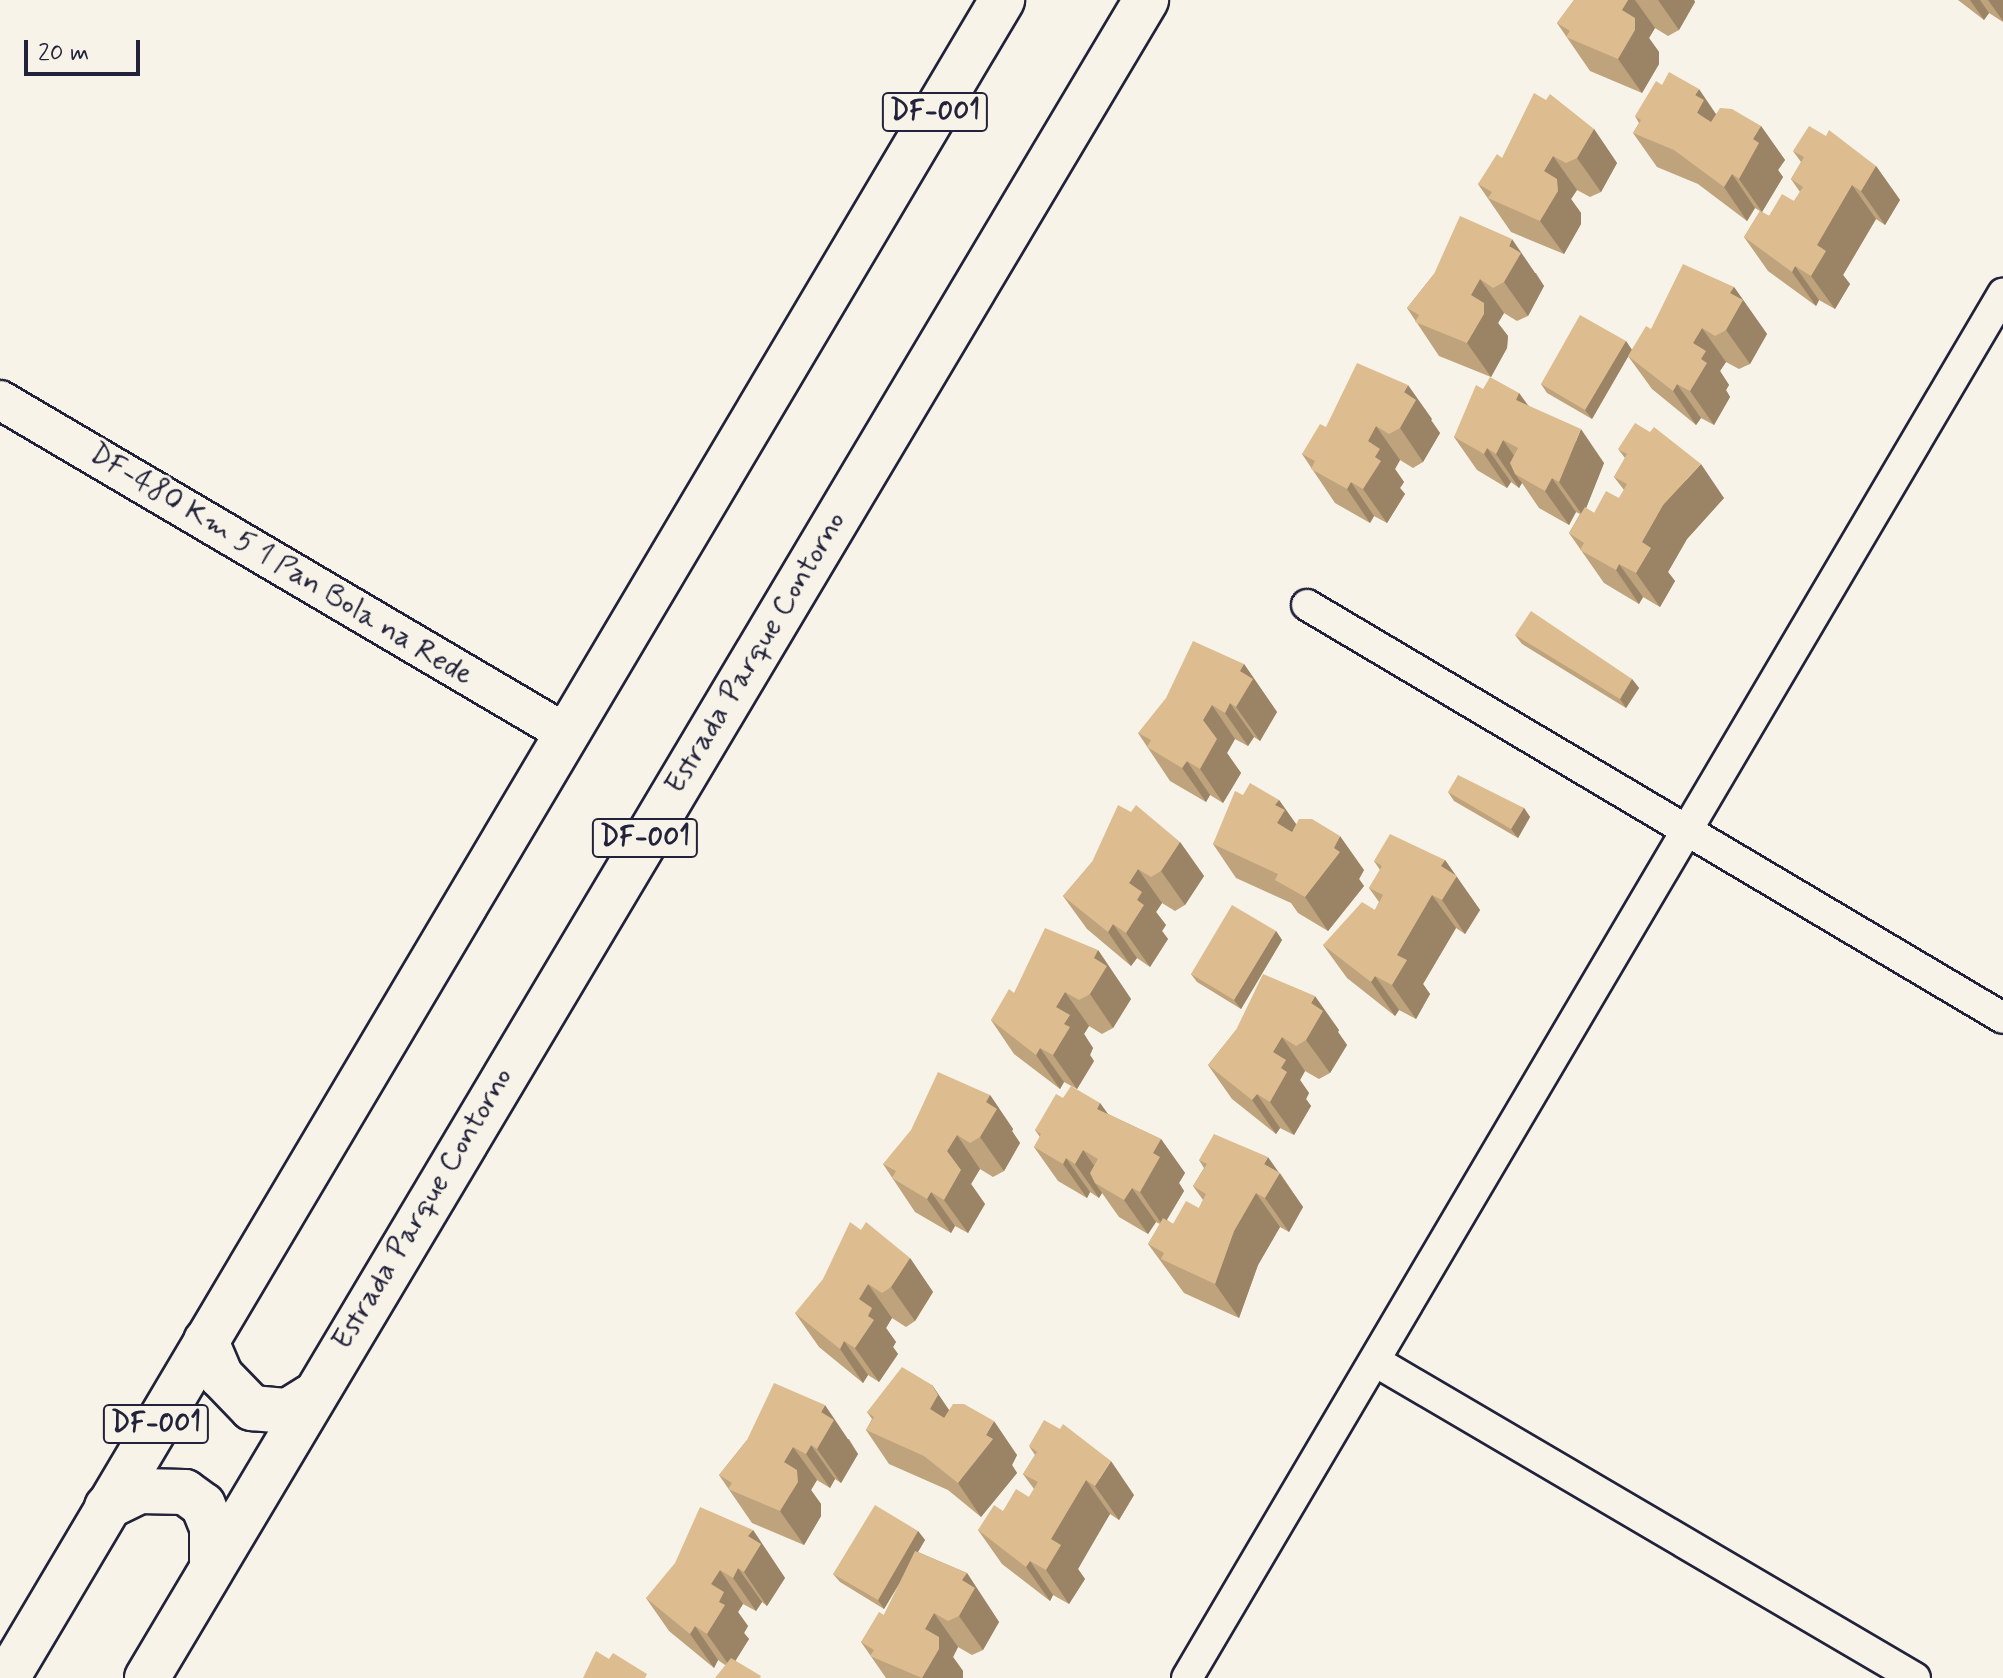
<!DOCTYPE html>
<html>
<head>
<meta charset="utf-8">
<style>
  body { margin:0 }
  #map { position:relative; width:2003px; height:1678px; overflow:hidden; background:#f7f3e8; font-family:Mynerve,sans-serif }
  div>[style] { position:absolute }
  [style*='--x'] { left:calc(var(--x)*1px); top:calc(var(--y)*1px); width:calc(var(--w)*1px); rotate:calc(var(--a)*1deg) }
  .roads { filter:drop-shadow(2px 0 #22223b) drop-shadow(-2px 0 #22223b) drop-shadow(0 2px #22223b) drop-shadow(0 -2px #22223b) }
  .minor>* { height:30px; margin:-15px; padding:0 15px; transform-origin:15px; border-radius:15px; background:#f7f3e8 }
  .tertiary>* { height:38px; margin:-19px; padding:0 19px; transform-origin:19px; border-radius:19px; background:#f7f3e8 }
  .trunk>* { height:44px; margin:-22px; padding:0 22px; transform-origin:22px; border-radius:22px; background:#f7f3e8 }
  .wall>* { inset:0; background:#bea37c }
  .shaded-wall>* { inset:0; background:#9b8465 }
  .building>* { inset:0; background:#ddbd90 }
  span { translate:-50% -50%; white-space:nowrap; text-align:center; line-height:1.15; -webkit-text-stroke:6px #f7f3e8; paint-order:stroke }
  .shield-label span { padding:2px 6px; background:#f7f3e8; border:2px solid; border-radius:6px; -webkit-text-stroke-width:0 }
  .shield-label { font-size:28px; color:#22223b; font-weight:700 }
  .street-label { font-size:30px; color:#22223b }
  .scale { position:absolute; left:24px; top:40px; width:116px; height:36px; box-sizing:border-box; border:4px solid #22223b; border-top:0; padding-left:10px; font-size:24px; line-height:28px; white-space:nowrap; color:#22223b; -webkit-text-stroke:6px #f7f3e8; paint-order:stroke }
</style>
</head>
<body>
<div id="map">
  <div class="roads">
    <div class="minor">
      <div style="--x:1307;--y:605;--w:809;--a:30.68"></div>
      <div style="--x:1375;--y:1361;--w:626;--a:30.41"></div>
      <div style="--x:1187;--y:1678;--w:1607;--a:-59.48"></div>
    </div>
    <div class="tertiary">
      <div style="--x:0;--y:400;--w:652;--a:30.5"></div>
    </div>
    <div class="trunk">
      <div style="--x:206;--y:1341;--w:38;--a:67"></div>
      <div style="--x:221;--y:1376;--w:45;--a:45.9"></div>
      <div style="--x:252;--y:1408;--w:36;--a:5"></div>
      <div style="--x:288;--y:1411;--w:26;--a:-32"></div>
      <div style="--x:107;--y:1507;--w:37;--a:-26"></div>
      <div style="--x:140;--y:1491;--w:45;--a:1.3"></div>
      <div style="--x:185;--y:1492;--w:22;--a:36"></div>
      <div style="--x:203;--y:1505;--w:24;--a:68"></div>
      <div style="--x:212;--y:1527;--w:39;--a:90"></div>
      <div style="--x:7;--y:1678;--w:1951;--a:-59.33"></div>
      <div style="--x:147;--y:1678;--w:1953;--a:-59.23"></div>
    </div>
  </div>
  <div class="wall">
    <div style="clip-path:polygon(1574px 0,1694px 0,1695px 2px,1679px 30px,1668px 36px,1655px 28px,1649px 38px,1659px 52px,1659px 64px,1642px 93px,1590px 71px,1557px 23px)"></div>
    <div style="clip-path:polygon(1958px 0,2003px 0,2003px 22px,1989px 13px,1984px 20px)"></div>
    <div style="clip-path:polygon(1716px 114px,1761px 126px,1785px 160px,1778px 170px,1783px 177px,1762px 212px,1769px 216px,1794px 201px,1800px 192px,1791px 179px,1801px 162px,1793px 151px,1876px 166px,1900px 200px,1885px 225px,1876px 219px,1843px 275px,1850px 284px,1835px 309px,1819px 300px,1816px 306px,1768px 271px,1744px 237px,1760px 211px,1755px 208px,1747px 221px,1698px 184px,1657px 167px,1633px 133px,1639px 123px,1635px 116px)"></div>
    <div style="clip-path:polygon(1594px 129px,1617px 163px,1601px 192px,1590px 197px,1577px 190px,1571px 199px,1581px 213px,1581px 224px,1564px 254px,1511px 232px,1478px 184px,1502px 158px)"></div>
    <div style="clip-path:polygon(1536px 273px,1544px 286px,1528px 316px,1517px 321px,1504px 313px,1498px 323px,1508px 336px,1507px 348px,1491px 377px,1439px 356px,1407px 308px,1434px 274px)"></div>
    <div style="clip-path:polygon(1734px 287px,1767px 334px,1750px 364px,1739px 369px,1726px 362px,1720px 371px,1729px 385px,1726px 390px,1730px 397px,1714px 425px,1701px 418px,1696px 425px,1652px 389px,1628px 356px,1592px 419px,1547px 393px,1541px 384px,1626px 341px,1632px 350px,1651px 329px)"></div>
    <div style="clip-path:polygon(1483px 389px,1519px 393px,1528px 405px,1604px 463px,1586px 508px,1594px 513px,1619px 498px,1624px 490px,1614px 477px,1625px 458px,1618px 449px,1724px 498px,1687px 539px,1668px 572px,1675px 581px,1660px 607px,1643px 597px,1639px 604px,1604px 583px,1569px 533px,1580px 514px,1576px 512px,1569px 525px,1539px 508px,1522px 483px,1519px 488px,1511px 482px,1507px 488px,1477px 470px,1454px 437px)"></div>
    <div style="clip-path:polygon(1432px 419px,1431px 420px,1440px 433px,1423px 462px,1413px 468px,1400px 460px,1395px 469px,1404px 482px,1400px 488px,1405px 494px,1387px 523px,1374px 516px,1370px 523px,1335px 503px,1302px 454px,1326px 427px)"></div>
    <div style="clip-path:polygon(1515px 635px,1632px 679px,1639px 688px,1626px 708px,1522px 644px)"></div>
    <div style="clip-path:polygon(1244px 664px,1277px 712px,1260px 741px,1254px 737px,1248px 746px,1235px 739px,1227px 753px,1241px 773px,1223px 803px,1210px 795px,1206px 802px,1170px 781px,1138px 733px)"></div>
    <div style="clip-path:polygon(1448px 792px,1524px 808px,1530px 817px,1518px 838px,1454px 801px)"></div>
    <div style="clip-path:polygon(1243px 795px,1279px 800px,1296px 824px,1364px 870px,1359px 879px,1364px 886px,1328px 931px,1298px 913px,1291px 903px,1236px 878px,1213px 844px)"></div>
    <div style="clip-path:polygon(1180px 842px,1204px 876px,1185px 905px,1175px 911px,1162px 903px,1156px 912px,1166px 925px,1162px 931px,1168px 939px,1150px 967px,1137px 958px,1131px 966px,1087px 929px,1063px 896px,1092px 862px)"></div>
    <div style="clip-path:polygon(1445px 860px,1480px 910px,1465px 934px,1456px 928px,1423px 984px,1430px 994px,1416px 1019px,1399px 1010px,1395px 1016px,1347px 978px,1323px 945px,1375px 910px,1379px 902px,1369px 888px,1380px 870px,1374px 861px)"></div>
    <div style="clip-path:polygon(1276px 931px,1282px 940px,1241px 1009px,1197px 982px,1191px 974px)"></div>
    <div style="clip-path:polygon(1098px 950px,1131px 999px,1113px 1028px,1102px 1034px,1089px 1026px,1084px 1034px,1093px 1048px,1090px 1055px,1094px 1061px,1077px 1089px,1064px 1082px,1060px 1089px,1014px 1054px,991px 1020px,1014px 993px)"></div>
    <div style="clip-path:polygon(1236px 1030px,1339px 1030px,1338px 1032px,1347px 1045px,1330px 1073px,1319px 1079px,1305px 1071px,1300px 1080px,1309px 1093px,1306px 1099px,1311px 1106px,1294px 1135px,1280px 1128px,1276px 1134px,1232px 1099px,1208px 1065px)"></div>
    <div style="clip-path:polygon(990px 1095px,1013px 1129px,1012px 1131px,1020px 1143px,1004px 1171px,993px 1177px,980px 1169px,971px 1184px,985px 1204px,968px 1233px,955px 1226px,951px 1233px,915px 1212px,883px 1164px)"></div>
    <div style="clip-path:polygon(1063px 1098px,1100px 1103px,1108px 1114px,1161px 1139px,1185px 1173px,1179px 1183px,1184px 1191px,1167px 1220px,1173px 1224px,1199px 1208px,1203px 1200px,1193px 1186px,1204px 1168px,1199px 1160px,1280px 1173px,1303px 1207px,1289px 1232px,1280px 1227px,1258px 1265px,1239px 1318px,1184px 1293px,1148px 1244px,1160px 1224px,1156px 1222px,1148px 1234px,1119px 1217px,1102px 1193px,1099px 1198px,1090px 1192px,1087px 1198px,1058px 1181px,1034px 1147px,1040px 1137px,1035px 1130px)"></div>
    <div style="clip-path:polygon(910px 1258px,933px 1292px,915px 1321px,906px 1327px,892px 1318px,886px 1328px,896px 1342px,893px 1347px,898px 1354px,879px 1382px,868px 1375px,863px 1383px,819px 1347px,795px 1313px)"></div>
    <div style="clip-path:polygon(932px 1385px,949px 1410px,1017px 1455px,1012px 1465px,1017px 1473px,981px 1517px,948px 1490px,889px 1464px,866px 1430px,872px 1419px,867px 1412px)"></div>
    <div style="clip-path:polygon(849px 1439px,858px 1454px,841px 1483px,835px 1479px,830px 1488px,817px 1480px,811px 1490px,821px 1504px,821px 1516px,804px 1545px,752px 1523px,719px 1475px,747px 1440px)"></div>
    <div style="clip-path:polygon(1029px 1446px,1134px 1495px,1119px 1520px,1110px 1514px,1096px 1536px,1078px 1569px,1085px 1579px,1069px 1604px,1053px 1595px,1050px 1601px,1002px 1564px,978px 1530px,1003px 1511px,1029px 1497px,1034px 1489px,1023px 1474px,1035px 1455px)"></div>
    <div style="clip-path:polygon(753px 1530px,785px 1578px,767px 1606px,762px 1602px,756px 1611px,743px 1604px,738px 1612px,748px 1626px,744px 1633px,749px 1639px,735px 1661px,725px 1665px,718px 1660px,714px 1668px,669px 1631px,646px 1598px)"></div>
    <div style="clip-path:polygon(918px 1531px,925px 1540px,918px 1552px,967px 1573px,999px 1622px,983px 1650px,972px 1655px,958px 1647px,953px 1657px,963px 1671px,963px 1678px,886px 1678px,861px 1642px,884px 1615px,901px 1581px,884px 1609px,840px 1582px,833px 1574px)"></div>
  </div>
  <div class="shaded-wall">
    <div style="clip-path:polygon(1628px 0,1635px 0,1655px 28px,1649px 38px,1659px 52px,1659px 64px,1642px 93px,1618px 59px,1622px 10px)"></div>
    <div style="clip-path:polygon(1658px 0,1694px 0,1695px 2px,1679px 30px)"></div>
    <div style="clip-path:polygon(1970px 0,1980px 0,1989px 13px,1984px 20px)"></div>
    <div style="clip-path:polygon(1988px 0,2003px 0,2003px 21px)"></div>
    <div style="clip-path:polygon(1699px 89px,1722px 123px,1728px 134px,1697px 113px,1695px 95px)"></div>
    <div style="clip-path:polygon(1761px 126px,1785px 160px,1778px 170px,1783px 177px,1762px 212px,1739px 179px,1753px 139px)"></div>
    <div style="clip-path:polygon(1594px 129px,1617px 163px,1601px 192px,1577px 158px)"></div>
    <div style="clip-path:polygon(1553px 156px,1577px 190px,1571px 199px,1581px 213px,1581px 224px,1564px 254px,1540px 221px,1544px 171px)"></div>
    <div style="clip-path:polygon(1876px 166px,1900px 200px,1885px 225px,1861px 191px)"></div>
    <div style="clip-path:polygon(1732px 174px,1755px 208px,1747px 221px,1724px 187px)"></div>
    <div style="clip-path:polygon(1852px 185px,1876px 219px,1843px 275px,1850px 284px,1835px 309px,1811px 276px,1817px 245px)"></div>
    <div style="clip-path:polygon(1512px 239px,1544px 286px,1528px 316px,1504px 282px,1509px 246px)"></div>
    <div style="clip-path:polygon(1795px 266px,1819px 300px,1816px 306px,1792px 272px)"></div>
    <div style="clip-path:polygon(1480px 279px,1504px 313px,1498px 323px,1508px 336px,1507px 348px,1491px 377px,1467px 343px,1471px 295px)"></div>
    <div style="clip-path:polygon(1734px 287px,1767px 334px,1750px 364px,1726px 330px,1730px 293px)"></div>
    <div style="clip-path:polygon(1702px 328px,1726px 362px,1720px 371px,1729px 385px,1726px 390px,1730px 397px,1714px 425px,1690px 391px,1701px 359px,1693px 343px)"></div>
    <div style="clip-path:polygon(1626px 341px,1632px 350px,1592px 419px,1585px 410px)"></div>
    <div style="clip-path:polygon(1677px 384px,1701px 418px,1696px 425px,1673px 391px)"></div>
    <div style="clip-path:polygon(1408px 385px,1432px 419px,1431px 420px,1440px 433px,1423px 462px,1400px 428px,1404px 392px)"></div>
    <div style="clip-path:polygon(1519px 393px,1543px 427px,1516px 400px)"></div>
    <div style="clip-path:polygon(1376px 426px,1400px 460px,1395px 469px,1404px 482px,1400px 488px,1405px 494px,1387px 523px,1363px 489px,1375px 457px,1368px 441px)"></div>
    <div style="clip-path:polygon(1581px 429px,1604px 463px,1583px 516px,1559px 482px)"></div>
    <div style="clip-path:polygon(1503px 440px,1527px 474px,1515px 474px,1522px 483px,1519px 488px,1496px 454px)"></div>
    <div style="clip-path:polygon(1487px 448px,1511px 482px,1507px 488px,1484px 454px)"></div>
    <div style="clip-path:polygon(1701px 464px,1724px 498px,1687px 539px,1668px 572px,1675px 581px,1660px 607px,1636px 573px,1642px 542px,1663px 505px)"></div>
    <div style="clip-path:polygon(1552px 478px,1576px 512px,1569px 525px,1545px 491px)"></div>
    <div style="clip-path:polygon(1351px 482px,1374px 516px,1370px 523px,1347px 489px)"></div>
    <div style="clip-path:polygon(1619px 564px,1643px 597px,1639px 604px,1616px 570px)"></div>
    <div style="clip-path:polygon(1244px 664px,1277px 712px,1260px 741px,1236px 707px,1240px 671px)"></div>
    <div style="clip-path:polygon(1632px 679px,1639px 688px,1626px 708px,1620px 699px)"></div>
    <div style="clip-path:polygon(1230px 703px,1254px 737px,1248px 746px,1225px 713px)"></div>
    <div style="clip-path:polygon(1212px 705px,1235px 739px,1227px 753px,1241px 773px,1223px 803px,1200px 769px,1203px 720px)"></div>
    <div style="clip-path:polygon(1187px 761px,1210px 795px,1206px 802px,1182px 768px)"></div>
    <div style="clip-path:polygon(1279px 800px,1303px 834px,1308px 844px,1277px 823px,1275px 805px)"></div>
    <div style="clip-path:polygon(1524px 808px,1530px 817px,1518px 838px,1511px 829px)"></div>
    <div style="clip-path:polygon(1340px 836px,1364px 870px,1359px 879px,1364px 886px,1328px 931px,1305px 897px)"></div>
    <div style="clip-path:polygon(1180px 842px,1204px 876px,1185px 905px,1161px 871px)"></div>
    <div style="clip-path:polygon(1445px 860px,1480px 910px,1465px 934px,1442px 900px,1441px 866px)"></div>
    <div style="clip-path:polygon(1138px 869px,1162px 903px,1156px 912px,1166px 925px,1162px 931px,1168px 939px,1150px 967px,1126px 933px,1137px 900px,1129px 883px)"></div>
    <div style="clip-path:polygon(1432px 895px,1456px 928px,1423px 984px,1430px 994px,1416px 1019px,1392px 985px,1397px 955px)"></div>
    <div style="clip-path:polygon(1113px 924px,1137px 958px,1131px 966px,1108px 932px)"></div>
    <div style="clip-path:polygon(1276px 931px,1282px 940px,1241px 1009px,1234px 1000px)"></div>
    <div style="clip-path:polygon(1098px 950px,1131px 999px,1113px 1028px,1090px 994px,1094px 958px)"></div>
    <div style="clip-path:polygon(1375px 976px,1399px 1010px,1395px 1016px,1371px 982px)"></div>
    <div style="clip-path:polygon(1065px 992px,1089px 1026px,1084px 1034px,1093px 1048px,1090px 1055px,1094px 1061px,1077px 1089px,1053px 1055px,1056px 1007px)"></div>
    <div style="clip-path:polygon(1315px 996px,1339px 1030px,1338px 1032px,1347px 1045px,1330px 1073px,1306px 1040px,1311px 1003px)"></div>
    <div style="clip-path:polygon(1282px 1037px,1305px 1071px,1300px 1080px,1309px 1093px,1306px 1099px,1311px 1106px,1294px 1135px,1270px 1102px,1281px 1068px,1273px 1052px)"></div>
    <div style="clip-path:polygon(1040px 1048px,1064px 1082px,1060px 1089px,1036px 1055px)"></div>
    <div style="clip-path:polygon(1257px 1094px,1280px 1128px,1276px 1134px,1252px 1100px)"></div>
    <div style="clip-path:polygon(990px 1095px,1013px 1129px,1012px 1131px,1020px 1143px,1004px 1171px,980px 1137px,986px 1102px)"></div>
    <div style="clip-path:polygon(1100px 1103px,1124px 1137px,1097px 1109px)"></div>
    <div style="clip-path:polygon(957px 1135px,980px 1169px,971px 1184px,985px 1204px,968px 1233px,944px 1200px,947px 1151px)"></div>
    <div style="clip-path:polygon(1161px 1139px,1185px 1173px,1179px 1183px,1184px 1191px,1163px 1226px,1140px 1192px,1153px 1153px)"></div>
    <div style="clip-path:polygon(1083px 1150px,1107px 1184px,1095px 1183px,1102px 1193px,1099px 1198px,1075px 1164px)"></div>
    <div style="clip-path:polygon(1268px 1157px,1303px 1207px,1289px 1232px,1265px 1198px,1264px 1164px)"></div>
    <div style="clip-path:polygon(1066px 1158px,1090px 1192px,1087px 1198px,1063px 1164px)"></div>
    <div style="clip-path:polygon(1132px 1188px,1156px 1222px,1148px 1234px,1124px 1200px)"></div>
    <div style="clip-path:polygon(931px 1192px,955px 1226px,951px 1233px,927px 1199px)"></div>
    <div style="clip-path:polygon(1256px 1193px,1280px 1227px,1258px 1265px,1239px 1318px,1215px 1284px,1234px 1231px)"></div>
    <div style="clip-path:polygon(910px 1258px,933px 1292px,915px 1321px,891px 1287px)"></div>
    <div style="clip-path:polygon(868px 1284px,892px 1318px,886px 1328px,896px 1342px,893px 1347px,898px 1354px,879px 1382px,855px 1348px,859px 1299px)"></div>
    <div style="clip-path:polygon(844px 1341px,868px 1375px,863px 1383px,840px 1349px)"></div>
    <div style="clip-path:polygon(932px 1385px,955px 1419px,962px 1429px,930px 1409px)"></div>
    <div style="clip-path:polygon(825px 1405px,858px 1454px,841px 1483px,817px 1449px,821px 1412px)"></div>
    <div style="clip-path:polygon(994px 1421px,1017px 1455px,1012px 1465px,1017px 1473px,981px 1517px,958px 1483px)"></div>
    <div style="clip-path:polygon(811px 1445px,835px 1479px,830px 1488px,806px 1454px)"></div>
    <div style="clip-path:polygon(793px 1447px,817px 1480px,811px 1490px,821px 1504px,821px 1516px,804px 1545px,780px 1511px,784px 1462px)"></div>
    <div style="clip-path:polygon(1111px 1461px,1134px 1495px,1119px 1520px,1095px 1486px)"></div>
    <div style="clip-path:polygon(1086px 1480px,1110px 1514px,1078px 1569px,1085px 1579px,1069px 1604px,1046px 1570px,1051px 1539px)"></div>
    <div style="clip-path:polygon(753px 1530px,785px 1578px,767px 1606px,744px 1572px,748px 1536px)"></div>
    <div style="clip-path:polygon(918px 1531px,925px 1540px,884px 1609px,878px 1600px)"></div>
    <div style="clip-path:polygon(1030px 1561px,1053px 1595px,1050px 1601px,1026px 1567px)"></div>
    <div style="clip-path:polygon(738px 1568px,762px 1602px,756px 1611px,733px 1578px)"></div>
    <div style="clip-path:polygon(720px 1570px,743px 1604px,738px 1612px,748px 1626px,744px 1633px,749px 1639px,731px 1668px,707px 1634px,719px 1602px,711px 1584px)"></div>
    <div style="clip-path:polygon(967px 1573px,999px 1622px,983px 1650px,959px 1616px,962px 1580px)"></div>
    <div style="clip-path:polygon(934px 1613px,958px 1647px,953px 1657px,963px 1671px,963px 1678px,922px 1678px,925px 1629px)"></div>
    <div style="clip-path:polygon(695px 1626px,718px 1660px,714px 1668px,690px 1634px)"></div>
  </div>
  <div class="building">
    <div style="clip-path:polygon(1574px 0,1628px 0,1622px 10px,1635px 18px,1635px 30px,1618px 59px,1566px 37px,1570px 31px,1557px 23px)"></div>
    <div style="clip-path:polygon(1669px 72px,1699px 89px,1695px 95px,1704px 100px,1697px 113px,1711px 122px,1720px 108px,1732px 109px,1761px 126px,1753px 139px,1759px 143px,1739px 179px,1732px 174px,1724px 187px,1674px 150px,1633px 133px,1641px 120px,1635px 116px,1656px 81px,1662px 85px)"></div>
    <div style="clip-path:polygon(1534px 93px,1546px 100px,1550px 94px,1594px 129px,1577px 158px,1566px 163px,1553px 156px,1544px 171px,1557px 179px,1558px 191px,1540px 221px,1488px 198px,1492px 192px,1478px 184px,1497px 154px,1502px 158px)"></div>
    <div style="clip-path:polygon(1809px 126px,1826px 136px,1829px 130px,1876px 166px,1861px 191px,1852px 185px,1817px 245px,1826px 251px,1811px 276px,1795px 266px,1792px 272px,1744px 237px,1760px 211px,1769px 216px,1782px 194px,1794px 201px,1803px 187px,1791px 179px,1804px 157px,1793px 151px)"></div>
    <div style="clip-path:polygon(1460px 216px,1512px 239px,1509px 246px,1521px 253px,1504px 282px,1493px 288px,1480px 279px,1471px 295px,1484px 303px,1484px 314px,1467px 343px,1415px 322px,1419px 315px,1407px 308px,1434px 274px)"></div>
    <div style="clip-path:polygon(1683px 264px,1734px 287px,1730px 293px,1743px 300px,1726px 330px,1715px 336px,1702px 328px,1693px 343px,1706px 351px,1701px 359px,1707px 363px,1690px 391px,1677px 384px,1673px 391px,1628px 356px,1646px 326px,1651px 329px)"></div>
    <div style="clip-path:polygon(1580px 315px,1626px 341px,1585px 410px,1541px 384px)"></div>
    <div style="clip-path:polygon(1357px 363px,1408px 385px,1404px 392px,1416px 400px,1400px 428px,1389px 434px,1376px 426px,1368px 441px,1380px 449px,1375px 457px,1381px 461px,1363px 489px,1351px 482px,1347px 489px,1311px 469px,1315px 461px,1302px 454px,1320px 424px,1326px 427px)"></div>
    <div style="clip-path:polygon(1490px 377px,1519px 393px,1516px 400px,1581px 429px,1559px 482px,1552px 478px,1545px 491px,1515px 474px,1510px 463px,1518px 448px,1503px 440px,1496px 454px,1487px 448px,1484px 454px,1454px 437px,1476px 385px,1483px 389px)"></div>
    <div style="clip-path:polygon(1635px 423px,1650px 432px,1654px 427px,1701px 464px,1663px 505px,1642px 542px,1651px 548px,1636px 573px,1619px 564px,1616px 570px,1580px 550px,1584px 543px,1569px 533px,1585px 507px,1594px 513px,1606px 491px,1619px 498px,1627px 484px,1614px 477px,1627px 454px,1618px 449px)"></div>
    <div style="clip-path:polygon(1531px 611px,1632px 679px,1620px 699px,1515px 635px)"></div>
    <div style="clip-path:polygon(1193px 641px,1244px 664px,1240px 671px,1253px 679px,1236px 707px,1230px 703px,1225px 713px,1212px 705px,1203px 720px,1217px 739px,1200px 769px,1187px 761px,1182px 768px,1147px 747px,1151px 740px,1138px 733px,1166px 698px)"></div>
    <div style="clip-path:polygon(1458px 775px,1524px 808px,1511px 829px,1448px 792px)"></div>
    <div style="clip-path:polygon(1250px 783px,1279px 800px,1275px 805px,1285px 810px,1277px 823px,1292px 832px,1299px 819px,1312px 819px,1340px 836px,1334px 848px,1340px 852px,1305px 897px,1275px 880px,1278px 874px,1213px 844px,1235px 791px,1243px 795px)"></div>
    <div style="clip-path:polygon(1118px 805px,1131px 812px,1136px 805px,1180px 842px,1161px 871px,1151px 877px,1138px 869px,1129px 883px,1142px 892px,1137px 900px,1144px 905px,1126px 933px,1113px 924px,1108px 932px,1063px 896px,1092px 862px)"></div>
    <div style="clip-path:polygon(1390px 834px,1445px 860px,1441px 866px,1457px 876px,1442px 900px,1432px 895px,1397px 955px,1407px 960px,1392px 985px,1375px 976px,1371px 982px,1323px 945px,1362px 902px,1375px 910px,1383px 895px,1369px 888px,1382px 866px,1374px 861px)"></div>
    <div style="clip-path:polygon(1232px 905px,1276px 931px,1234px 1000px,1191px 974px)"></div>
    <div style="clip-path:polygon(1045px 928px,1098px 950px,1094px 958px,1107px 966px,1090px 994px,1079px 1000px,1065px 992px,1056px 1007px,1070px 1015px,1064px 1024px,1070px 1027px,1053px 1055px,1040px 1048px,1036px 1055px,991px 1020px,1009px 989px,1014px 993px)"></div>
    <div style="clip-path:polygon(1263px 974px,1315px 996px,1311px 1003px,1323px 1011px,1306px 1040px,1296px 1046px,1282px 1037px,1273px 1052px,1286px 1060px,1281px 1068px,1287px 1072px,1270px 1102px,1257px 1094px,1252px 1100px,1208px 1065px,1236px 1030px)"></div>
    <div style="clip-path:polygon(938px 1072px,990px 1095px,986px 1102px,997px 1109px,980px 1137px,970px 1143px,957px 1135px,947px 1151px,961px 1170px,944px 1200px,931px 1192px,927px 1199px,892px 1178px,896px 1171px,883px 1164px,911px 1130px)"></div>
    <div style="clip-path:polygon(1071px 1086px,1100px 1103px,1097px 1109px,1161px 1139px,1153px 1153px,1160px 1157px,1140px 1192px,1132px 1188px,1124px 1200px,1095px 1183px,1090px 1173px,1098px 1159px,1083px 1150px,1075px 1164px,1066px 1158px,1063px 1164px,1034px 1147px,1041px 1134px,1035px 1130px,1056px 1094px,1063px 1098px)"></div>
    <div style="clip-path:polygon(1214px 1134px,1268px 1157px,1264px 1164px,1280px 1173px,1265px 1198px,1256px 1193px,1234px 1231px,1215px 1284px,1161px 1259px,1164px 1253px,1148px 1244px,1163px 1218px,1173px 1224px,1186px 1201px,1199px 1208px,1206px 1194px,1193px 1186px,1207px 1164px,1199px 1160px)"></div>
    <div style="clip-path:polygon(850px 1222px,861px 1230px,866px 1222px,910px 1258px,891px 1287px,882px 1293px,868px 1284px,859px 1299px,872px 1308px,868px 1316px,874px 1320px,855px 1348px,844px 1341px,840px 1349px,795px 1313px,823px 1279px)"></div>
    <div style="clip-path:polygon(902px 1367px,932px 1385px,938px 1395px,930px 1409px,944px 1418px,953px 1404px,964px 1404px,994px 1421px,986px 1435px,993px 1439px,958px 1483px,924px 1456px,866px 1430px,874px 1417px,867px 1412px)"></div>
    <div style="clip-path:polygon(774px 1383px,825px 1405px,821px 1412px,834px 1420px,817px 1449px,811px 1445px,806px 1454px,793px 1447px,784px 1462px,797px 1470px,798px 1482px,780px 1511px,728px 1489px,732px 1483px,719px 1475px,747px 1440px)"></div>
    <div style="clip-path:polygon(1044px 1420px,1060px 1429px,1063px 1424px,1111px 1461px,1095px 1486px,1086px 1480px,1073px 1502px,1051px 1539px,1061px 1545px,1046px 1570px,1030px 1561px,1026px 1567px,978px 1530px,994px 1505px,1003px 1511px,1016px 1489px,1029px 1497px,1038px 1482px,1023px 1474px,1037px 1452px,1029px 1446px)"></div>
    <div style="clip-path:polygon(875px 1505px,918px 1531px,878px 1600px,833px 1574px)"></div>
    <div style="clip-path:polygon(700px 1507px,753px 1530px,748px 1536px,761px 1544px,744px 1572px,738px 1568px,733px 1578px,720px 1570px,711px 1584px,724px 1592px,719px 1602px,725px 1605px,707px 1634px,695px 1626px,690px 1634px,646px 1598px,675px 1563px)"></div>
    <div style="clip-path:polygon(915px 1551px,967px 1573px,962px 1580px,975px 1588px,959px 1616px,948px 1621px,934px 1613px,925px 1629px,939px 1637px,939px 1649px,922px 1678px,870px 1656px,874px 1650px,861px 1642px,879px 1612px,884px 1615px)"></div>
    <div style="clip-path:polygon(596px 1651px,609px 1659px,613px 1653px,647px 1674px,645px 1678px,583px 1678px)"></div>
    <div style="clip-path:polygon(731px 1658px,761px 1676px,760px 1678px,715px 1678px)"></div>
  </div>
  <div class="shield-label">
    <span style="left:935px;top:112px">DF-001</span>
    <span style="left:645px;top:838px">DF-001</span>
    <span style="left:156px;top:1424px">DF-001</span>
  </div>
  <div class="street-label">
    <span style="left:281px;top:565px;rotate:31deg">DF-480 Km 5 1 Pan Bola na Rede</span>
    <span style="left:756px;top:653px;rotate:-59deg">Estrada Parque Contorno</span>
    <span style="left:423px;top:1209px;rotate:-59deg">Estrada Parque Contorno</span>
  </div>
  <div class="scale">20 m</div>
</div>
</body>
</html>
